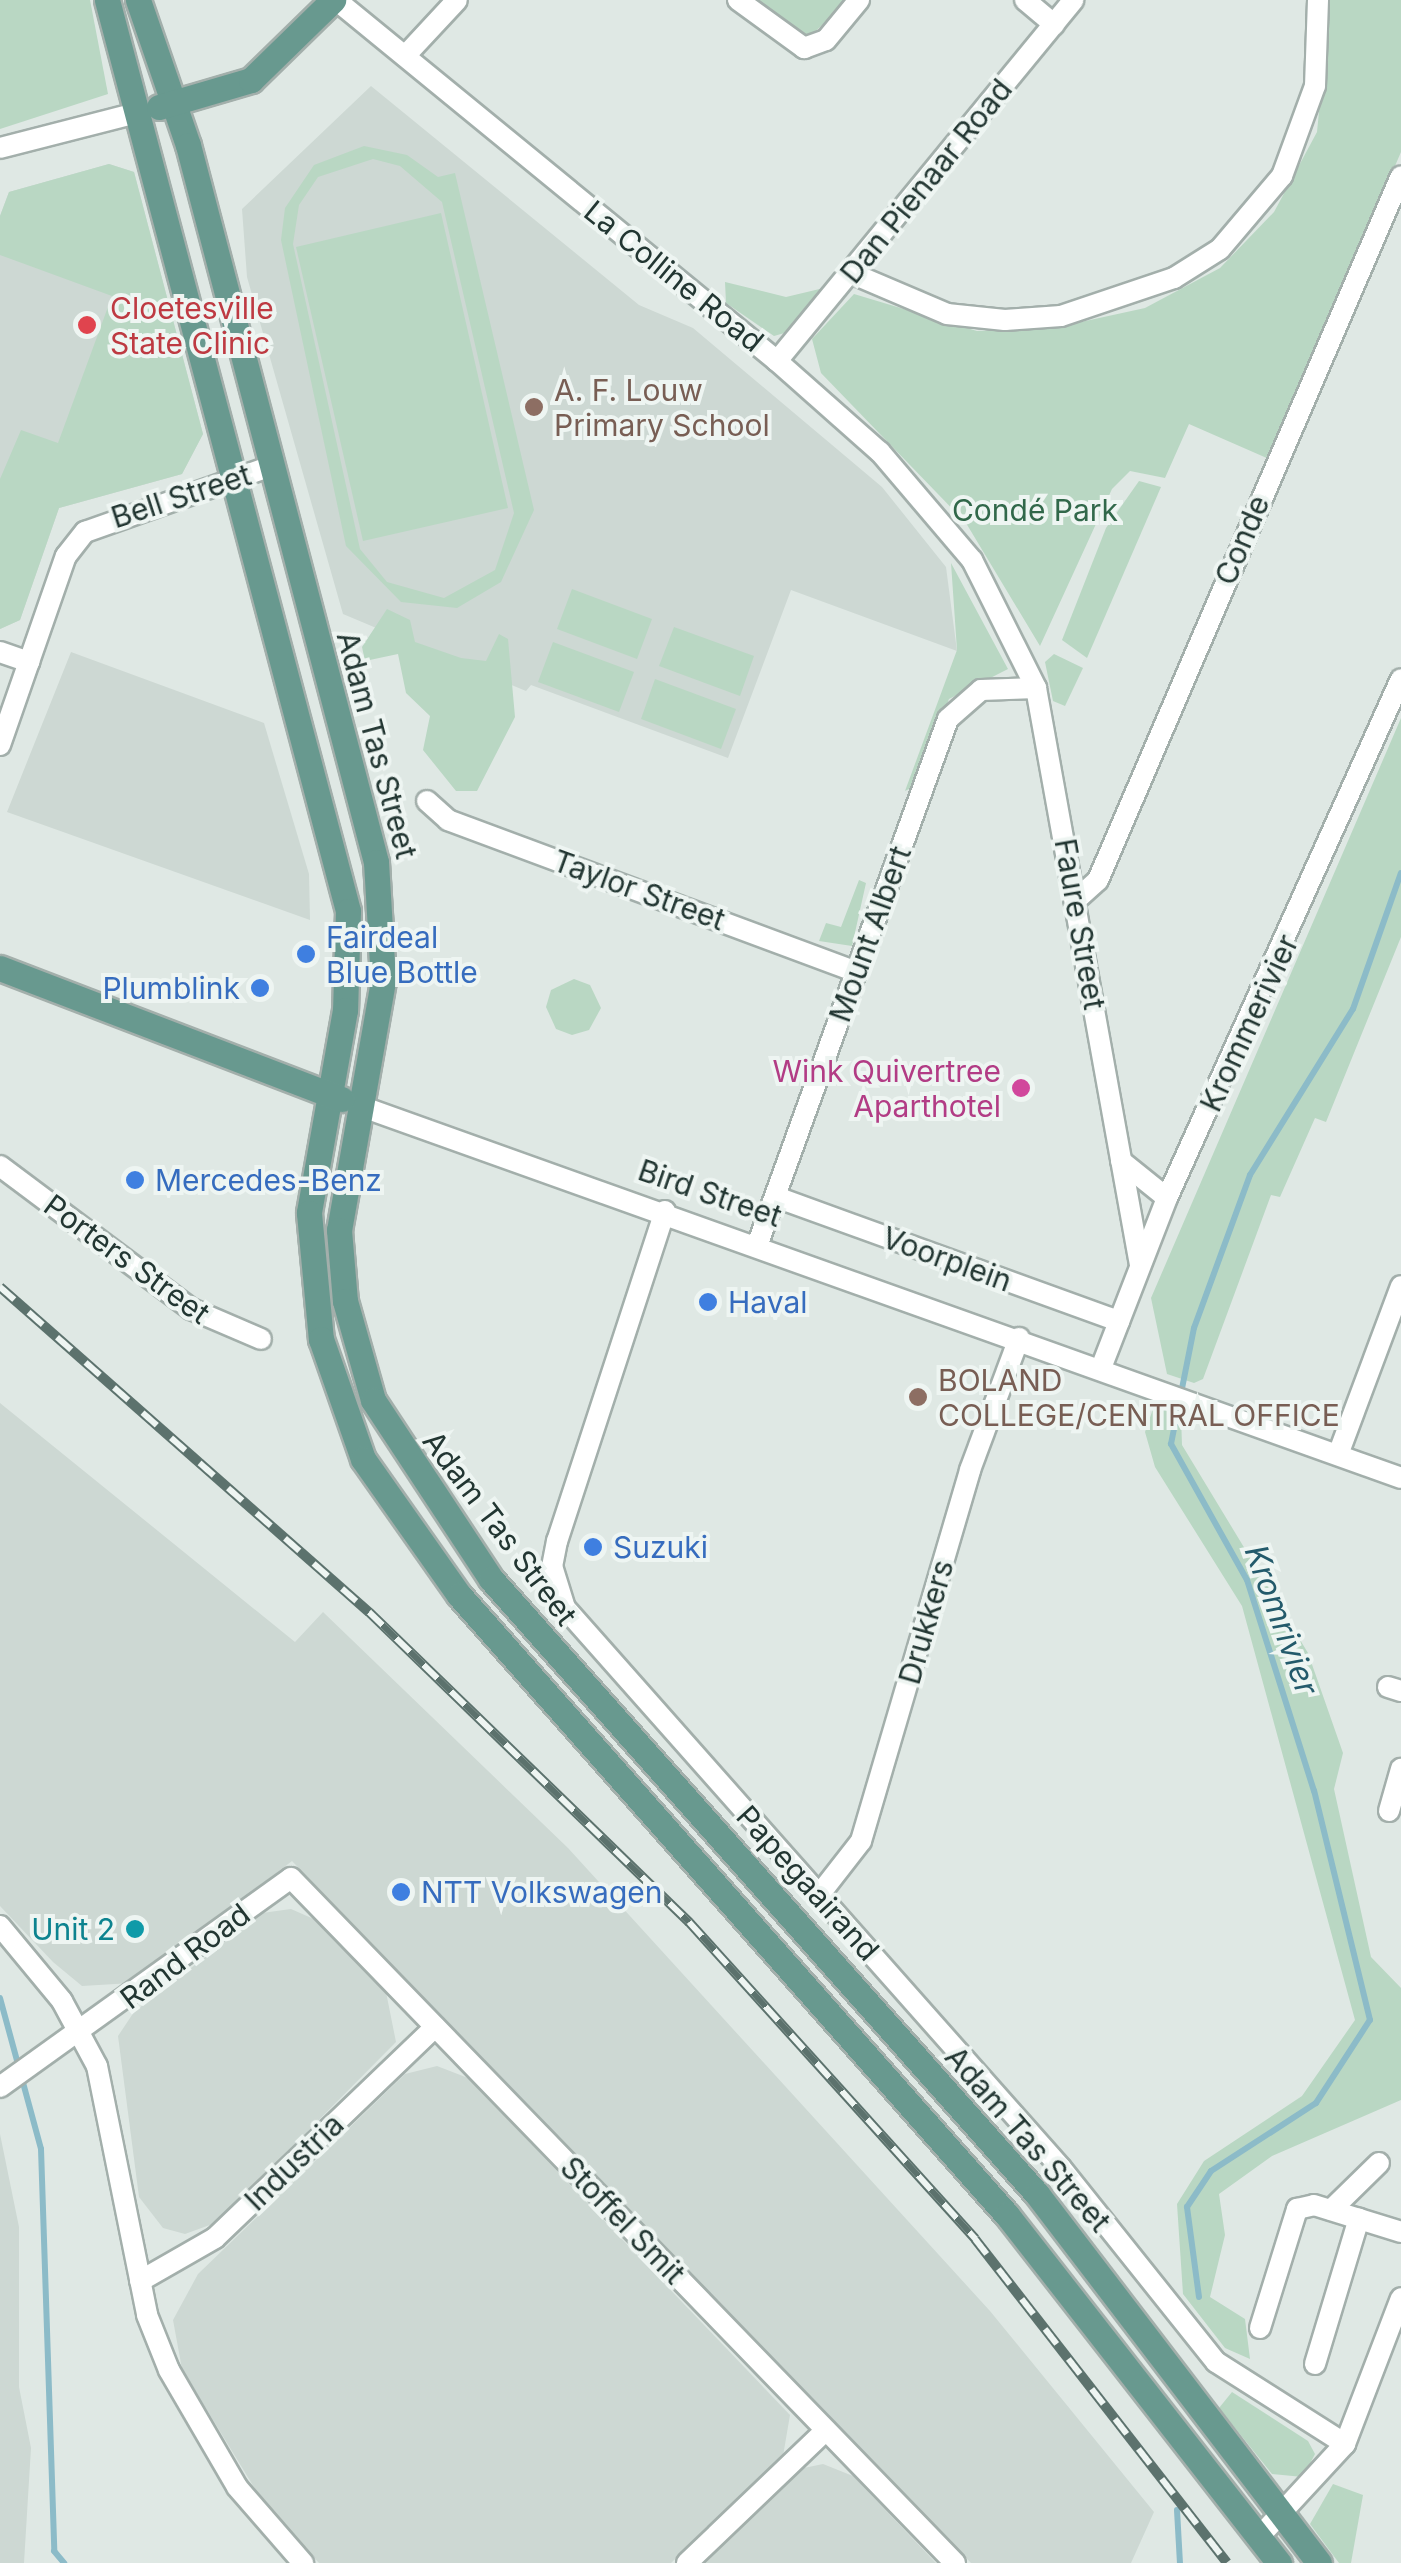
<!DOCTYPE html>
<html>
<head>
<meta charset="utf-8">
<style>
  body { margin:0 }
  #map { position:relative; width:1401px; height:2563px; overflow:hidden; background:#dfe8e4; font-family:Inter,sans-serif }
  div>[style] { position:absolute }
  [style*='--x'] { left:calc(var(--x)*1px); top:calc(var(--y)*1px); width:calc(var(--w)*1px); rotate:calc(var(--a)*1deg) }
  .built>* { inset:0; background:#cdd8d3 }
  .green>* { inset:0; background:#b9d7c3 }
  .stream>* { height:6px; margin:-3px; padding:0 3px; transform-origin:3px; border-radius:3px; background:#8cbbc8 }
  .roads { filter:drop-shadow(2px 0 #a3afab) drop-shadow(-2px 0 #a3afab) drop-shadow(0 2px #a3afab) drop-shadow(0 -2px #a3afab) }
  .minor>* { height:20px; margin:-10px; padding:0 10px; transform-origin:10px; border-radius:10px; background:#fff }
  .major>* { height:25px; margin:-12.5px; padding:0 12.5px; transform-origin:12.5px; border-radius:12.5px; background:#68998f }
  .rail>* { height:10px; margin-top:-5px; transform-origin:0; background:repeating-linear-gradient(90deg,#eef5f2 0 19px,#5c726d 0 38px); box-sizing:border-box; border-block:2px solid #5c726d }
  .dots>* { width:28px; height:28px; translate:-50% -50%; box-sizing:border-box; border:5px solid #eef5f2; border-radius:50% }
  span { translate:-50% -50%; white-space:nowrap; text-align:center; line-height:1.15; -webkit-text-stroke:8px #eef5f2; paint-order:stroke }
  .street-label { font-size:30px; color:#223632 }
  .health-label { font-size:30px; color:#be3a42 }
  .left { translate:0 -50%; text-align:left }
  .education-label { font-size:30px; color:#785e54 }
  .park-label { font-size:30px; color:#31684a }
  .shop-label { font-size:30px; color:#366cbe }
  .right { translate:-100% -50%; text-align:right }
  .hotel-label { font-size:30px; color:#b23c85 }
  .culture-label { font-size:30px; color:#0d838f }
  .water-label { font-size:32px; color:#235a6b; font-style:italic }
</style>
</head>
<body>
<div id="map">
  <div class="built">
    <div style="clip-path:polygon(371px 86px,639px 305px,693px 328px,882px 487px,946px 567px,957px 651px,791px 590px,728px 758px,531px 685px,526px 691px,343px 614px,247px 277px,242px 209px)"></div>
    <div style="clip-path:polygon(109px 164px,134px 172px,203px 434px,182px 474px,59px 508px,20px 620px,0 629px,0 216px,9px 192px)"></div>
    <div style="clip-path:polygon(71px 652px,264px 723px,309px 874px,310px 920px,7px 812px)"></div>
    <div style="clip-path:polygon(0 1403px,295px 1642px,323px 1612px,568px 1848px,990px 2311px,1154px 2512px,1131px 2563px,971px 2563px,292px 1861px,132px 1983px,82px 1986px,53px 1962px,0 1906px)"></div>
    <div style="clip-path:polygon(291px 1909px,316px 1920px,386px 1992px,396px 2042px,218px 2222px,185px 2234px,163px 2228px,139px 2197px,118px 2036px,134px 2012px,262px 1913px)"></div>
    <div style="clip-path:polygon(437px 2066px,468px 2078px,790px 2415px,783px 2456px,671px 2563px,319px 2563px,260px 2497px,182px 2369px,173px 2320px,198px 2274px,405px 2074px)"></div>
    <div style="clip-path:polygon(0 2134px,19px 2227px,19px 2387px,31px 2448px,24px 2563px,0 2563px)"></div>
    <div style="clip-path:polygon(823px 2464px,853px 2476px,936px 2563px,701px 2563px,799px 2469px)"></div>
  </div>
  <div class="green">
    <div style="clip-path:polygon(0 0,90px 0,108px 94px,0 129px)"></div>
    <div style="clip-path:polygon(749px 0,849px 0,806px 40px)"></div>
    <div style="clip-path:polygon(1330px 0,1401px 0,1401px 152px,1269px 459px,1189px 424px,1165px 478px,1130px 471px,1112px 489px,1040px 646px,966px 523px,821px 373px,812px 339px,854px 294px,977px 331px,1058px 327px,1145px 308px,1220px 268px,1274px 212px,1317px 132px)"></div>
    <div style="clip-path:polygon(evenodd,364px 146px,407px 155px,438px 177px,455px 173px,534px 510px,501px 582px,457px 608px,401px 602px,346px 546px,281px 240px,285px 208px,314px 165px,364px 146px,373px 159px,400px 166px,442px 202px,514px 513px,495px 570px,444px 598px,387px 582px,360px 549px,293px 244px,299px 205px,318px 177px,373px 159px)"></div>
    <div style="clip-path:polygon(109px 164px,134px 172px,203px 434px,182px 474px,59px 508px,20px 620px,0 629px,0 479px,21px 430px,58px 443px,112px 296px,0 255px,0 216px,9px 192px)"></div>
    <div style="clip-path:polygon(441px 213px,508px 508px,363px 541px,296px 247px)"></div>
    <div style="clip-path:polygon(725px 282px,786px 297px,828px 287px,788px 332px,774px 336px,726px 303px)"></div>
    <div style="clip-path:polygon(1139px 481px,1161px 487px,1087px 658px,1062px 640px,1106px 528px)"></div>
    <div style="clip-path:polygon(951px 563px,1008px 669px,949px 699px,915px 786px,905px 791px,957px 650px)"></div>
    <div style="clip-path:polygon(572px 589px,652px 619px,637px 659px,557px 629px)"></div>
    <div style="clip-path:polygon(387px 609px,410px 620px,415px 642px,461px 658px,486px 661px,499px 634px,508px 639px,515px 717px,477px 791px,456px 791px,423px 750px,430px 716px,406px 693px,398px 654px,365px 661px,362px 647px)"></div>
    <div style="clip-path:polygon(674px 627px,754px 656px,740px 696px,659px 666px)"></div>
    <div style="clip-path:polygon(553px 642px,634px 672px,619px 712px,538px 682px)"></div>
    <div style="clip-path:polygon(1054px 654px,1083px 668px,1065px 706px,1053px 701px,1045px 662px)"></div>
    <div style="clip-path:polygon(655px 679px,736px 709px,721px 749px,641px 719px)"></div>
    <div style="clip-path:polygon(1401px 718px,1401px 937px,1326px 1122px,1315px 1118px,1280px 1197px,1271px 1195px,1203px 1379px,1194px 1383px,1167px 1374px,1151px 1298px)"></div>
    <div style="clip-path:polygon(859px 880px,866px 883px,852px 946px,819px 941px,826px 923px,841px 927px)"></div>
    <div style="clip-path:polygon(574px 979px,590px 985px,601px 1008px,589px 1030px,572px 1035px,556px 1029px,546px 1007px,551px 990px)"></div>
    <div style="clip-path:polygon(1154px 1406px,1181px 1416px,1182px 1445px,1308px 1653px,1343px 1753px,1334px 1789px,1371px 1957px,1401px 1988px,1401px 2100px,1272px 2156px,1219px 2194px,1225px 2235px,1210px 2297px,1245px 2319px,1250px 2359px,1225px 2348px,1183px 2294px,1177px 2204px,1204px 2161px,1302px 2096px,1355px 2020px,1242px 1606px,1155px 1467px,1145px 1432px)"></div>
    <div style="clip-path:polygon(1232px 2392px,1308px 2441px,1315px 2454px,1303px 2477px,1272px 2474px,1219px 2408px)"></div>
    <div style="clip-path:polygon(1333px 2484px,1363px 2495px,1351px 2563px,1339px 2563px,1310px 2524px)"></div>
  </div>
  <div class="stream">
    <div style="--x:0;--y:1998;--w:156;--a:74.8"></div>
    <div style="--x:41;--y:2149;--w:402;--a:88.1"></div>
    <div style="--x:54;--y:2551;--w:16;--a:50"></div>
    <div style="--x:1199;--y:2297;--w:91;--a:-97.6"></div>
    <div style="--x:1187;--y:2207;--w:43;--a:-56.3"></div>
    <div style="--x:1211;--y:2171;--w:125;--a:-32.9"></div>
    <div style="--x:1316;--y:2103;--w:99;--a:-57"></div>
    <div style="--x:1370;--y:2020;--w:236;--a:-103.7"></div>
    <div style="--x:1314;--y:1791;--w:221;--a:-107.6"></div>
    <div style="--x:1247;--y:1580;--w:156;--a:-119.2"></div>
    <div style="--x:1171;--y:1444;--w:118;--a:-78.8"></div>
    <div style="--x:1194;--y:1328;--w:163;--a:-69.9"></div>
    <div style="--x:1250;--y:1175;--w:195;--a:-58.2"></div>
    <div style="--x:1353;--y:1009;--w:144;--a:-70.6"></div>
    <div style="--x:1177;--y:2510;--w:53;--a:86.8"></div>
  </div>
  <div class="roads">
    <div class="minor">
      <div style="--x:336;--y:0;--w:570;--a:39.3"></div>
      <div style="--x:777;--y:361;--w:137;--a:41.5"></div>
      <div style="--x:880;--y:452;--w:142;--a:49.6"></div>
      <div style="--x:972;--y:560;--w:143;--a:63.4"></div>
      <div style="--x:1036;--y:688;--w:586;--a:79.78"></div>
      <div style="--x:738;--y:0;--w:82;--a:36"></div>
      <div style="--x:804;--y:48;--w:23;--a:-20"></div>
      <div style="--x:826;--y:40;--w:52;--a:-50.5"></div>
      <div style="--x:1025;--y:0;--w:38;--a:40"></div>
      <div style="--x:405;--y:56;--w:76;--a:-47.1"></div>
      <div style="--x:0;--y:148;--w:145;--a:-14.4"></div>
      <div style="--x:851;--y:273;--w:104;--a:23.1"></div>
      <div style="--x:947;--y:314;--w:58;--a:5.9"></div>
      <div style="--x:1005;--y:320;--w:56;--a:-4.1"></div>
      <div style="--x:1061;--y:316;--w:119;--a:-18.6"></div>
      <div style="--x:1174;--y:278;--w:54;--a:-32.2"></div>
      <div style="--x:1220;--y:249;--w:96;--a:-49.7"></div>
      <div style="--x:1282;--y:176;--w:96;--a:-69.9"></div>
      <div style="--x:1315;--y:86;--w:86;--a:-88"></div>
      <div style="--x:777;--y:361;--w:467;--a:-50.6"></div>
      <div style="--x:0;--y:652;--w:31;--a:19"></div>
      <div style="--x:0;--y:745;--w:200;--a:-70.8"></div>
      <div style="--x:66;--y:556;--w:31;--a:-52"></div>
      <div style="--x:85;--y:532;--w:195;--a:-19.5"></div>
      <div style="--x:427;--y:801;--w:28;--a:42"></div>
      <div style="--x:448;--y:820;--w:435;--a:20.4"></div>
      <div style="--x:1077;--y:899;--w:28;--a:-42"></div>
      <div style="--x:1098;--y:880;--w:766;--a:-66.71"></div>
      <div style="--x:360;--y:1106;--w:1105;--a:19.66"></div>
      <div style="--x:1121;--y:1161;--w:59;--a:38.8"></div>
      <div style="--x:0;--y:1166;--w:239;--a:36.8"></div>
      <div style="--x:191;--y:1309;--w:76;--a:23.2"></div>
      <div style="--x:776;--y:1197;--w:365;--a:19.9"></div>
      <div style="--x:665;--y:1211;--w:347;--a:108.1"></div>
      <div style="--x:557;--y:1541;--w:25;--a:101"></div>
      <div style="--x:552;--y:1566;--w:44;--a:72.8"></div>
      <div style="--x:565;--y:1608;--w:748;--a:48.47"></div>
      <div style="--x:1061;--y:2168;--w:248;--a:51.4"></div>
      <div style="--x:1216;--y:2362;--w:153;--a:32.4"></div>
      <div style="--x:758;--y:1243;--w:557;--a:-70.07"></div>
      <div style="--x:948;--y:719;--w:44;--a:-41.3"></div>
      <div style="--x:981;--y:690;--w:55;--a:-2.1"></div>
      <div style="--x:1101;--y:1368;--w:182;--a:-68.8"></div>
      <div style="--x:1167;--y:1198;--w:569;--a:-65.73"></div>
      <div style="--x:1339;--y:1452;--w:177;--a:-69.5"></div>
      <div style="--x:1388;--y:1687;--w:14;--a:17"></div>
      <div style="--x:1389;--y:1811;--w:44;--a:-74.1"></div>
      <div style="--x:819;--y:1895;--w:68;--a:-52.1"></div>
      <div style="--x:861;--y:1841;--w:387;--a:-73.6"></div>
      <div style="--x:970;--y:1470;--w:141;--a:-69.6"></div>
      <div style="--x:0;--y:1926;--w:97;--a:50.4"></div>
      <div style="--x:62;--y:2001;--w:74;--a:61.7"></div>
      <div style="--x:97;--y:2066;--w:254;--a:78.6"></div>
      <div style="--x:147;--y:2315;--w:59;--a:68.2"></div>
      <div style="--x:169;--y:2370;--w:135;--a:59.8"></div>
      <div style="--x:237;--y:2487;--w:101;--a:49"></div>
      <div style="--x:0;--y:2087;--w:358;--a:-35.7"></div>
      <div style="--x:291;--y:1878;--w:954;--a:45.89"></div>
      <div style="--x:1331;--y:2210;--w:67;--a:-44.4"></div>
      <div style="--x:140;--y:2281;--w:86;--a:-29.8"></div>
      <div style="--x:215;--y:2238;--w:305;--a:-43.8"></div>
      <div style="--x:1260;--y:2328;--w:125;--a:-72.7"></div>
      <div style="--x:1297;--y:2209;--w:17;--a:-13"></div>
      <div style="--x:1314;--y:2205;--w:91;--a:17.2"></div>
      <div style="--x:1315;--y:2364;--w:152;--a:-73.2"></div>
      <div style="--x:1260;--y:2536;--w:125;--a:-47.3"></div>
      <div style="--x:1345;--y:2444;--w:156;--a:-69"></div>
      <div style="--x:687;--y:2563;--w:192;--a:-43.7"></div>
    </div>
    <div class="major">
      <div style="--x:107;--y:0;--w:942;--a:75.18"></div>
      <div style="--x:348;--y:911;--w:99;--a:91.7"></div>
      <div style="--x:345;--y:1010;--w:206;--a:100.1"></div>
      <div style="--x:309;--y:1213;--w:127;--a:84.6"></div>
      <div style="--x:321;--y:1339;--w:127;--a:70.7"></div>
      <div style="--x:363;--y:1459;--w:166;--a:54.8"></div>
      <div style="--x:459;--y:1595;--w:827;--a:48.53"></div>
      <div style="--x:1007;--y:2215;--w:442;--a:52"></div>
      <div style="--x:138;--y:0;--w:153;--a:71"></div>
      <div style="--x:188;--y:145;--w:741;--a:75.31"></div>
      <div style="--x:376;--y:862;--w:119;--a:86.6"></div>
      <div style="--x:383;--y:981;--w:253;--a:100"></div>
      <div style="--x:339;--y:1230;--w:71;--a:85.2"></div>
      <div style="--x:345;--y:1301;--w:103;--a:74.2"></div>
      <div style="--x:373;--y:1400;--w:214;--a:56.6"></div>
      <div style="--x:491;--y:1579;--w:822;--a:48.4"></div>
      <div style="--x:1037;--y:2194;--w:464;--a:52.6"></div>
      <div style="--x:159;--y:107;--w:96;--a:-16.4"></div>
      <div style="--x:251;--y:80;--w:115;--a:-44.3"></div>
      <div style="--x:0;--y:968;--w:366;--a:21"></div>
    </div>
  </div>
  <div class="rail">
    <div style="--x:0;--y:1287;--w:492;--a:41.4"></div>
    <div style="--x:369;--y:1612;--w:446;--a:44.1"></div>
    <div style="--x:689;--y:1922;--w:427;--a:47.9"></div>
    <div style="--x:975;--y:2239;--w:410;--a:52.1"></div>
  </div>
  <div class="dots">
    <div style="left:87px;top:325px;background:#e0444e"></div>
    <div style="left:534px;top:407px;background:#8d6e63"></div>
    <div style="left:306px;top:954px;background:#3f7fe0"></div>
    <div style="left:260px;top:988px;background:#3f7fe0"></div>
    <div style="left:1021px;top:1088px;background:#d1479c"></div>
    <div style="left:135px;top:1180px;background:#3f7fe0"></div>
    <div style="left:708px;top:1302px;background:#3f7fe0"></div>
    <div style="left:918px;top:1397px;background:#8d6e63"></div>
    <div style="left:593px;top:1547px;background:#3f7fe0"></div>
    <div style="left:401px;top:1892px;background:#3f7fe0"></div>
    <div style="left:135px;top:1929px;background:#0f9aa8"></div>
  </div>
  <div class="street-label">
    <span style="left:926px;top:181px;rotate:-51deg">Dan Pienaar Road</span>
    <span style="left:674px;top:276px;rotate:39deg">La Colline Road</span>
    <span style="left:181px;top:496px;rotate:-18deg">Bell Street</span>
    <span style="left:1242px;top:540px;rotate:-67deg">Conde</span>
    <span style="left:377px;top:745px;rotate:75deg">Adam Tas Street</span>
    <span style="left:639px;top:890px;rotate:20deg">Taylor Street</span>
    <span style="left:1080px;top:924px;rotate:80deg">Faure Street</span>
    <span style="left:870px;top:934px;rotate:-70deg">Mount Albert</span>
    <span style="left:1249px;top:1023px;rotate:-65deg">Krommerivier</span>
    <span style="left:710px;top:1193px;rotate:19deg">Bird Street</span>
    <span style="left:127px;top:1259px;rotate:36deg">Porters Street</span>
    <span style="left:947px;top:1259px;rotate:20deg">Voorplein</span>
    <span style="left:500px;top:1528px;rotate:53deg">Adam Tas Street</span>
    <span style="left:926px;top:1622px;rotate:-74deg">Drukkers</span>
    <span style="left:808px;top:1883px;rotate:48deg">Papegaairand</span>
    <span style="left:185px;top:1956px;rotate:-37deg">Rand Road</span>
    <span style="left:1028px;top:2139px;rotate:49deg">Adam Tas Street</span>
    <span style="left:294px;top:2162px;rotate:-44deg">Industria</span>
    <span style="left:623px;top:2220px;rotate:46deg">Stoffel Smit</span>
  </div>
  <div class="health-label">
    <span class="left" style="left:110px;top:325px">Cloetesville<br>State Clinic</span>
  </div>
  <div class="education-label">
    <span class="left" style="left:554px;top:407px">A. F. Louw<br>Primary School</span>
    <span class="left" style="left:938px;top:1397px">BOLAND<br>COLLEGE/CENTRAL OFFICE</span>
  </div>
  <div class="park-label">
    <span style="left:1035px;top:510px">Condé Park</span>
  </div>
  <div class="shop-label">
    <span class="left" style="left:326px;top:954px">Fairdeal<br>Blue Bottle</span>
    <span class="right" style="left:240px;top:988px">Plumblink</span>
    <span class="left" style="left:155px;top:1180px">Mercedes-Benz</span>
    <span class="left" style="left:728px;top:1302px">Haval</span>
    <span class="left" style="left:613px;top:1547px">Suzuki</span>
    <span class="left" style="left:421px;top:1892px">NTT Volkswagen</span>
  </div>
  <div class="hotel-label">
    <span class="right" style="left:1001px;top:1088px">Wink Quivertree<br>Aparthotel</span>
  </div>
  <div class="culture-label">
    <span class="right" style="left:115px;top:1929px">Unit 2</span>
  </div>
  <div class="water-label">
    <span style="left:1281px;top:1620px;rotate:70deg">Kromrivier</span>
  </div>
</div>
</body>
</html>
